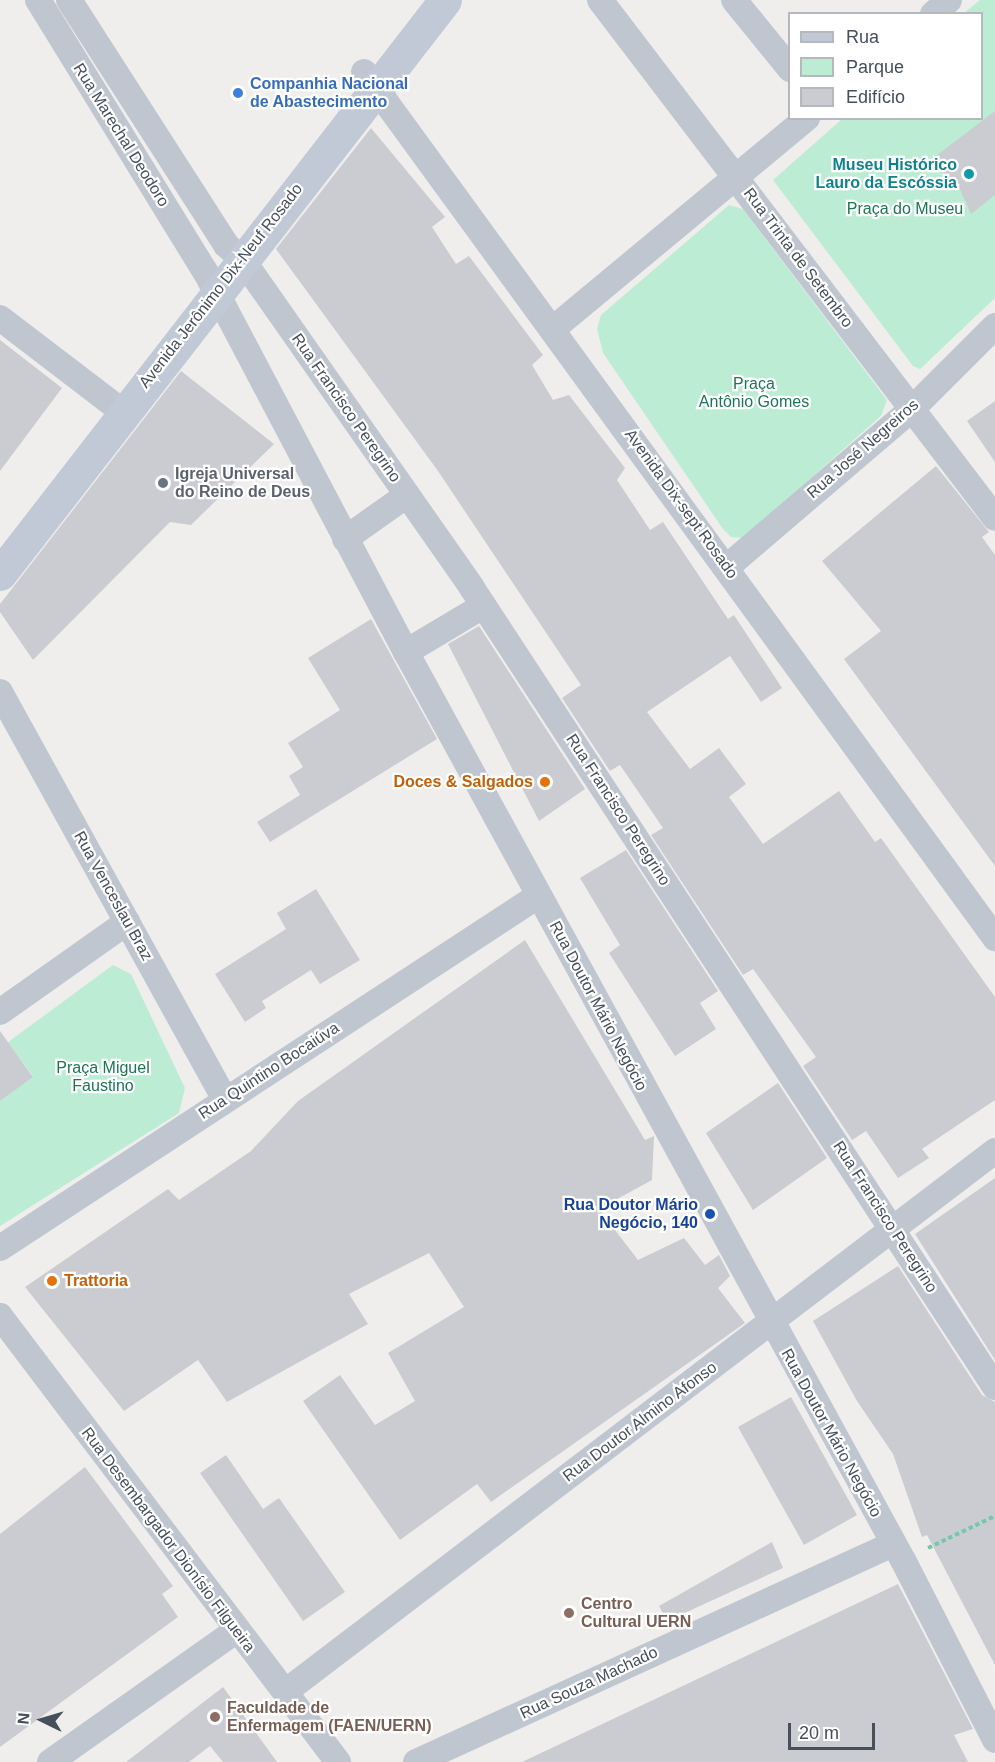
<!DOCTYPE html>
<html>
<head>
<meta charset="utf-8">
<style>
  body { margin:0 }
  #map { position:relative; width:995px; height:1762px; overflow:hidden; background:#f0eeed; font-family:Helvetica,sans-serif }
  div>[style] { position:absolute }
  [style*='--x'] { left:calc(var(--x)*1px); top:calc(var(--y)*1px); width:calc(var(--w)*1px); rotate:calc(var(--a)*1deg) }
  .green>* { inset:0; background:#bdecd4 }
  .building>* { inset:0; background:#caccd2 }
  .path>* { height:4px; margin-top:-2px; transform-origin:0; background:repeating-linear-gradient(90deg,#77c8a8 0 4.5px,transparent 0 7.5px) }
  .minor>* { height:26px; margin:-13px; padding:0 13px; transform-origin:13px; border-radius:13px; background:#bfc6cf }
  .secondary>* { height:33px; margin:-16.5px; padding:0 16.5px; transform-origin:16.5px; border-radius:16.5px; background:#c1c9d6 }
  .dots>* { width:16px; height:16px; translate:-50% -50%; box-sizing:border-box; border:3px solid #fff; border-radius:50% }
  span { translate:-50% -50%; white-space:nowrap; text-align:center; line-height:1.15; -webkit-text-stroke:4.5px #fff; paint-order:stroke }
  .shop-label { font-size:16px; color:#366cbe; font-weight:700 }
  .left { translate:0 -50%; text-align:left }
  .street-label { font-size:16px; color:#474f5a }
  .culture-label { font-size:16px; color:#0d838f; font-weight:700 }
  .right { translate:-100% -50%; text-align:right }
  .park-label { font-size:16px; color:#1b7752 }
  .worship-label { font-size:16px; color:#5b616d; font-weight:700 }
  .food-label { font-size:16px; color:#c56008; font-weight:700 }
  .transit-label { font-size:16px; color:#164399; font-weight:700 }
  .education-label { font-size:16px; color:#785e54; font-weight:700 }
  .legend { position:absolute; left:788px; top:12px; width:195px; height:108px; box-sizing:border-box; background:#fff; border:2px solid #b5b9bd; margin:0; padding:8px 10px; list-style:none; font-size:18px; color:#474f5a }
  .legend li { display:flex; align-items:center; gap:12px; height:30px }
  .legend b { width:30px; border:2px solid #b5b9bd }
  .north { position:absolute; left:12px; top:1690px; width:60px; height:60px; -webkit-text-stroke:4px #fff; paint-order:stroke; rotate:275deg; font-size:16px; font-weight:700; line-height:24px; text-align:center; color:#474f5a }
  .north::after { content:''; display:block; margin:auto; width:21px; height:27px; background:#474f5a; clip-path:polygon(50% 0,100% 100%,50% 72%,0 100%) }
  .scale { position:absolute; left:788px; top:1723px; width:87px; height:27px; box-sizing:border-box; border:3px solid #474f5a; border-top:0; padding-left:8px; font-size:18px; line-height:21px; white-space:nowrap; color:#474f5a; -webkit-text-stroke:4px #fff; paint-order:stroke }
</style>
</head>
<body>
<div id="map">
  <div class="green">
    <div style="clip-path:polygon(980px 0,995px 0,995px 298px,920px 369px,913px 366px,773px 180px,842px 119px,982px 118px,982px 14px,964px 13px)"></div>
    <div style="clip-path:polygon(729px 205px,743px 209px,887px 400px,881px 416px,743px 538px,731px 537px,723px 529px,603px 353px,597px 329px,601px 315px)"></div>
    <div style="clip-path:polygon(113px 965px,131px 974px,185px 1088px,179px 1113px,0 1226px,0 1101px,33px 1076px,10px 1045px,0 1048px)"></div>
  </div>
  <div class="building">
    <div style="clip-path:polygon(995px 111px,995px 195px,971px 214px,958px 185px,928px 162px)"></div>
    <div style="clip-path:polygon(371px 128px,445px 217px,432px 227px,456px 264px,469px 256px,543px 355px,532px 365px,553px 400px,569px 395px,625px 468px,617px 480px,650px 530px,663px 522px,728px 619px,734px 615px,782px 688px,761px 702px,730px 656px,647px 712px,690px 769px,719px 748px,746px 784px,729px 797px,763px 844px,839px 791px,875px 842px,881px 838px,995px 997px,995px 1100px,922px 1149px,929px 1158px,898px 1178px,866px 1131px,852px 1140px,803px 1066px,816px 1057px,753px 969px,743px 975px,651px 835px,663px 828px,620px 765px,610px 771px,562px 698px,581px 685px,438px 471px,276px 249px)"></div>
    <div style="clip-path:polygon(0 340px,62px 388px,0 471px)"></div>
    <div style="clip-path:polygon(181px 371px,274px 444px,191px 525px,170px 522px,33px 660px,0 612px,0 604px)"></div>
    <div style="clip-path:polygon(995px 401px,995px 462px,967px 421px)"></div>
    <div style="clip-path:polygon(936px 466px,989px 532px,982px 537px,995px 555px,995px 866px,844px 659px,881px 631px,822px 561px)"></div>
    <div style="clip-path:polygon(371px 619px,437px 739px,270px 842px,257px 822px,300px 795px,289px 776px,303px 767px,288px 743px,340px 710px,308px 658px)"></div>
    <div style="clip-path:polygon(479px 626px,585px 789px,539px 821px,448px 644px)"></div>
    <div style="clip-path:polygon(626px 850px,718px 991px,700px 1003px,716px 1029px,675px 1056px,609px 953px,620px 945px,580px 878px)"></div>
    <div style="clip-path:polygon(316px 889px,360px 960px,320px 984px,311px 970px,262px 1001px,266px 1008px,245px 1022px,215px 974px,286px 929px,277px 913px)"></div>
    <div style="clip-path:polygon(525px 940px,645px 1140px,654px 1136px,652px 1180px,599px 1209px,638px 1260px,684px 1238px,705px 1265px,719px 1255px,730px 1276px,718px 1288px,745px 1323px,491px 1502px,477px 1484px,400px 1540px,303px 1401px,340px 1375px,375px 1425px,415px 1401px,388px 1353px,464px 1307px,429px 1253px,349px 1294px,368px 1324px,227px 1402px,198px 1360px,124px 1411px,25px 1287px,168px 1189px,179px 1200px,251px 1151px,298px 1101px)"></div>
    <div style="clip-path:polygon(0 1031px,33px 1077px,0 1101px)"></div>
    <div style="clip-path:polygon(778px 1083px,827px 1158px,753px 1210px,706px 1133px)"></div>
    <div style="clip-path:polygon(995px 1178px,995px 1360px,915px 1234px)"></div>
    <div style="clip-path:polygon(898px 1266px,982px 1395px,995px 1402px,995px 1665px,927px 1535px,922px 1537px,893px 1454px,857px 1401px,813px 1321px)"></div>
    <div style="clip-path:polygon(791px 1397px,857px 1515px,804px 1545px,738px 1427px)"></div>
    <div style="clip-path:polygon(226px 1455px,263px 1509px,279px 1498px,345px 1592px,303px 1621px,200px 1473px)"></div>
    <div style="clip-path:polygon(85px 1467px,173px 1586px,162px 1594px,178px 1617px,0 1747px,0 1534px)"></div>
    <div style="clip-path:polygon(772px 1542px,783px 1568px,667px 1621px,659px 1606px)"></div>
    <div style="clip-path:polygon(898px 1584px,973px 1729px,954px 1735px,968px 1762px,522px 1762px)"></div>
    <div style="clip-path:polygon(223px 1687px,277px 1762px,223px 1762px,210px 1746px,189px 1762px,126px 1762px)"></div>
  </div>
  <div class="path">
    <div style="--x:928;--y:1548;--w:74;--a:-25.5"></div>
  </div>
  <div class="minor">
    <div style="--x:38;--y:0;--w:318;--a:58.4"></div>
    <div style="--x:205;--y:271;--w:431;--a:62.2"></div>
    <div style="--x:406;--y:652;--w:1035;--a:61.31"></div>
    <div style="--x:903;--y:1560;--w:202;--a:62.9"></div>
    <div style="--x:69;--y:0;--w:291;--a:57.3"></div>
    <div style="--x:226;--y:245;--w:21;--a:41"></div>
    <div style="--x:242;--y:259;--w:401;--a:55"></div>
    <div style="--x:472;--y:588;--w:955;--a:56.79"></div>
    <div style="--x:600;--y:0;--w:651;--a:52.67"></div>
    <div style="--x:734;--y:0;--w:89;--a:50.9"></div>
    <div style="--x:933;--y:14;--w:21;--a:-41"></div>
    <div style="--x:364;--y:72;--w:1072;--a:53.92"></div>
    <div style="--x:0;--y:318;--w:155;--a:37.4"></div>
    <div style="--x:554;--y:328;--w:329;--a:-39.7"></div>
    <div style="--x:345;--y:539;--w:76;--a:-35.4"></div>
    <div style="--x:727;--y:567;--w:245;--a:-40.5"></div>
    <div style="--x:913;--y:408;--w:116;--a:-45"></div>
    <div style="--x:406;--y:652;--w:90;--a:-30.9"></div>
    <div style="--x:0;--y:692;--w:466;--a:61.1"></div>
    <div style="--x:0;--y:1012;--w:156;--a:-35.3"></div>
    <div style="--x:0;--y:1248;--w:643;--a:-33.2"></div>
    <div style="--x:0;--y:1316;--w:560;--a:52.84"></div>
    <div style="--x:285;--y:1692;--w:893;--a:-37.31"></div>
    <div style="--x:50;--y:1762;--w:229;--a:-35.2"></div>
    <div style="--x:416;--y:1762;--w:524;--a:-24.56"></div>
  </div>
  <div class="secondary">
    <div style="--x:0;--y:574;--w:726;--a:-52.21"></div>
  </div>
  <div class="dots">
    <div style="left:238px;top:93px;background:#3f7fe0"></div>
    <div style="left:969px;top:174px;background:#0f9aa8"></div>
    <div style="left:163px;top:483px;background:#6b7280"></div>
    <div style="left:545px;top:782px;background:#e8710a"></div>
    <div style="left:710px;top:1214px;background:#1a4fb4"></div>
    <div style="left:52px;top:1281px;background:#e8710a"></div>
    <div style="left:569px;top:1613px;background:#8d6e63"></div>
    <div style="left:215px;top:1717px;background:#8d6e63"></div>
  </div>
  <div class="shop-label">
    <span class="left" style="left:250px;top:93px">Companhia Nacional<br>de Abastecimento</span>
  </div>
  <div class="street-label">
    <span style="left:121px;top:135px;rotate:58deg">Rua Marechal Deodoro</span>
    <span style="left:798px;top:258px;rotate:53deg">Rua Trinta de Setembro</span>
    <span style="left:221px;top:286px;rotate:-52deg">Avenida Jerônimo Dix-Neuf Rosado</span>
    <span style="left:346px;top:408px;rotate:55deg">Rua Francisco Peregrino</span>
    <span style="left:863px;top:449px;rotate:-41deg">Rua José Negreiros</span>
    <span style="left:681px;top:504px;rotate:54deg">Avenida Dix-sept Rosado</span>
    <span style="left:618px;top:810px;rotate:57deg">Rua Francisco Peregrino</span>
    <span style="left:113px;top:896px;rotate:61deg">Rua Venceslau Braz</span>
    <span style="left:598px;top:1006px;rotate:62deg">Rua Doutor Mário Negócio</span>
    <span style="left:269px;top:1071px;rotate:-33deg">Rua Quintino Bocaiúva</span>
    <span style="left:885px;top:1217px;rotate:57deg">Rua Francisco Peregrino</span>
    <span style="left:640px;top:1422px;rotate:-37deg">Rua Doutor Almino Afonso</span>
    <span style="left:831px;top:1433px;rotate:61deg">Rua Doutor Mário Negócio</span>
    <span style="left:168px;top:1540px;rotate:53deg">Rua Desembargador Dionísio Filgueira</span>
    <span style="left:589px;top:1683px;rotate:-25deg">Rua Souza Machado</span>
  </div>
  <div class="culture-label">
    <span class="right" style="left:957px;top:174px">Museu Histórico<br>Lauro da Escóssia</span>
  </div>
  <div class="park-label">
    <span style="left:905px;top:209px">Praça do Museu</span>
    <span style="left:754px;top:393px">Praça<br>Antônio Gomes</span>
    <span style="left:103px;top:1077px">Praça Miguel<br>Faustino</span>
  </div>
  <div class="worship-label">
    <span class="left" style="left:175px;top:483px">Igreja Universal<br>do Reino de Deus</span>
  </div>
  <div class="food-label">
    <span class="right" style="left:533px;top:782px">Doces &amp; Salgados</span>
    <span class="left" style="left:64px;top:1281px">Trattoria</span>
  </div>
  <div class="transit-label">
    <span class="right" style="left:698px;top:1214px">Rua Doutor Mário<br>Negócio, 140</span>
  </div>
  <div class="education-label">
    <span class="left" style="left:581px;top:1613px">Centro<br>Cultural UERN</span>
    <span class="left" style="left:227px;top:1717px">Faculdade de<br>Enfermagem (FAEN/UERN)</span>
  </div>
  <ul class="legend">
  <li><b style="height:8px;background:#c1c9d6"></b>Rua</li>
  <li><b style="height:16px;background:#bdecd4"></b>Parque</li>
  <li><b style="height:16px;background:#caccd2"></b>Edifício</li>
  </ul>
  <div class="north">N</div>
  <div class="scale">20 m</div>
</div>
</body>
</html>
